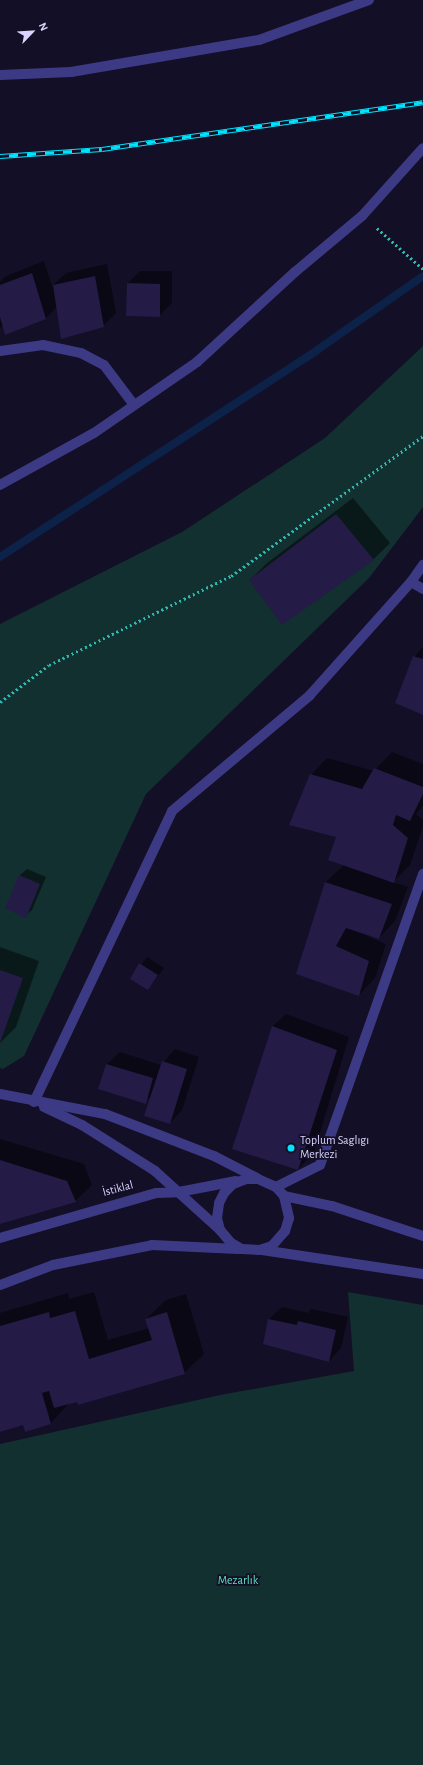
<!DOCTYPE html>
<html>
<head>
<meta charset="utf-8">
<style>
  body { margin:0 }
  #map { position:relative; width:423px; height:1765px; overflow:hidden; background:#130f26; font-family:"Alegreya Sans",sans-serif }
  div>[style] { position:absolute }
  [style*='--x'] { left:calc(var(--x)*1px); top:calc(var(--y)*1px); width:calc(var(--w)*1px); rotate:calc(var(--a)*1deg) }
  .green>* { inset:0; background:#12302f }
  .shadow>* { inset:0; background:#0007 }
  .stream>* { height:8px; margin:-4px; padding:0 4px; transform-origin:4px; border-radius:4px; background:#0c2248 }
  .building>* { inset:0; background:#241b47 }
  .path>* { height:2.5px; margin-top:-1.25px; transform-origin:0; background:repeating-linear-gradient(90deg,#2fb8b0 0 2px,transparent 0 5px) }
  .minor>* { height:10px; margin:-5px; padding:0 5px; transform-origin:5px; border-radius:5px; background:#3d3a85 }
  .rail>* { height:4.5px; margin-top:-2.25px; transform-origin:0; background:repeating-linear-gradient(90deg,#130f26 0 9px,#00e5ff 0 18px); box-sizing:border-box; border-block:1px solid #00e5ff }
  .dots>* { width:11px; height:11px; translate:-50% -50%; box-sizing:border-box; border:2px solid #130f26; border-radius:50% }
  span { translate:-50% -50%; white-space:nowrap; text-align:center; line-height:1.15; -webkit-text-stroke:3.5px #130f26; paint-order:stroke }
  .poi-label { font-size:12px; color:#d9d4ff }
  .left { translate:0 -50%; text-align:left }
  .street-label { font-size:12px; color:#d9d4ff }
  .park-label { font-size:12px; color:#5fe0c0 }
  .north { position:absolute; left:12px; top:12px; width:40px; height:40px; -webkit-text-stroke:3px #130f26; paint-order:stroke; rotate:65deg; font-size:11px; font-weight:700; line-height:16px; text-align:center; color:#d9d4ff }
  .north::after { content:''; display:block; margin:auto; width:14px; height:18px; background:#d9d4ff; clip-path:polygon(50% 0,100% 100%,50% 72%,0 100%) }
</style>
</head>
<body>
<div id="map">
  <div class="green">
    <div style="clip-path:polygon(423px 346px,423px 507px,369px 578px,146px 794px,24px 1056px,3px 1069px,0 1068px,0 624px,182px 532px,325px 438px)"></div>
    <div style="clip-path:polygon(348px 1292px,423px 1305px,423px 1765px,0 1765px,0 1444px,220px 1395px,354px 1371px)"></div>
  </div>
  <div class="shadow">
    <div style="clip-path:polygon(44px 261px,52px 286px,66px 273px,107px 264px,116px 313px,103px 326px,57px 307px,46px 318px,6px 334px,3px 325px,0 328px,0 282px,6px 276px)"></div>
    <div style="clip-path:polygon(140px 271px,172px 271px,172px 303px,159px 316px,128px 283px)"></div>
    <div style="clip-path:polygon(353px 498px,390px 543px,374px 559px,282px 624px,250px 580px,267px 563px)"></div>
    <div style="clip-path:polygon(423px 647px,423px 714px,414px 657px)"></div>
    <div style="clip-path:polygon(392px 752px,423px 764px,423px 806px,416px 814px,423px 820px,423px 826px,410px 865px,393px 882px,408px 887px,395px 921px,379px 938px,365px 935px,386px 944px,375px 978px,359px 995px,298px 974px,326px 882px,344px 865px,337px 837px,311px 775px,327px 758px,374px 771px)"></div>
    <div style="clip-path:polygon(27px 869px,46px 877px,32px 910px,25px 916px,6px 908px,20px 875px)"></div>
    <div style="clip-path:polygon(0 947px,39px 961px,16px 1027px,0 1043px)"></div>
    <div style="clip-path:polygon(147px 957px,164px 968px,148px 989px,131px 979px)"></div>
    <div style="clip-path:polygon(286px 1014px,349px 1037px,314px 1152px,298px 1169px,233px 1149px,273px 1026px)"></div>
    <div style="clip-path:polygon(175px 1049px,199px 1057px,182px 1110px,170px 1123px,151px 1096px,145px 1102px,107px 1064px,120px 1052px,161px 1065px)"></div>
    <div style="clip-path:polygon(0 1139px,84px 1164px,92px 1185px,75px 1201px,0 1223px)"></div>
    <div style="clip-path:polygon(94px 1292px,108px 1340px,149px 1328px,146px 1319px,166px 1300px,186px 1294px,204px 1354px,184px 1373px,69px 1403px,51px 1423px,24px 1424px,0 1431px,0 1313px,68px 1293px,69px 1299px)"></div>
    <div style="clip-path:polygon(282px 1307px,308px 1313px,311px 1309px,348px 1317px,341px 1348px,329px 1361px,269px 1319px)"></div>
  </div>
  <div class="stream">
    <div style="--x:0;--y:557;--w:379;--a:-33.1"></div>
    <div style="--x:317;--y:350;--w:129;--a:-34.9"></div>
  </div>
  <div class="building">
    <div style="clip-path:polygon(32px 273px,46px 319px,5px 335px,0 317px,0 285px)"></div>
    <div style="clip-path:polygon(95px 276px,104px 327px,61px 339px,53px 285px)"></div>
    <div style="clip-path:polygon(127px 283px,160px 284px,160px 317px,126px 316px)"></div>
    <div style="clip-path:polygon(336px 514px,374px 560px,282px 625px,249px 580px)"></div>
    <div style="clip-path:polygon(413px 656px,423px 659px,423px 715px,395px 703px)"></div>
    <div style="clip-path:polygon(374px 768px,423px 787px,423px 794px,410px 821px,396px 815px,393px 825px,408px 838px,394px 883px,328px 860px,336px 837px,289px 825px,310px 774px,362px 789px)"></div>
    <div style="clip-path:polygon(19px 875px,40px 884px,26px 918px,5px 908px)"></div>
    <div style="clip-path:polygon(325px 882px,392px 904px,379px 939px,346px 928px,336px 946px,369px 961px,359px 996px,296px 974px)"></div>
    <div style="clip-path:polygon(139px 963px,158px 975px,148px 990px,130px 979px)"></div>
    <div style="clip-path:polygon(0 970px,23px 978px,0 1043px)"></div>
    <div style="clip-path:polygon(272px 1026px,337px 1050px,298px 1170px,232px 1149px)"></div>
    <div style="clip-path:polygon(162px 1061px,187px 1069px,170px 1124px,144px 1116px)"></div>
    <div style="clip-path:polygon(106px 1064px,153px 1078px,146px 1104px,98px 1089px)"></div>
    <div style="clip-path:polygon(0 1160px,67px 1181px,76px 1202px,0 1224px)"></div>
    <div style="clip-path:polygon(75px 1311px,89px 1359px,152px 1340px,145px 1319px,167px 1312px,185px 1374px,78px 1405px,77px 1402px,54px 1408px,49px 1391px,42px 1393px,51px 1424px,25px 1432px,23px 1425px,0 1432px,0 1326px,49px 1312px,50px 1318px)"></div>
    <div style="clip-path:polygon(268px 1319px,297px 1325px,298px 1321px,336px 1330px,329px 1362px,263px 1344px)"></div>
  </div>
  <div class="path">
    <div style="--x:377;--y:228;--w:62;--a:41.7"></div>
    <div style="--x:0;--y:702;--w:61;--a:-37.1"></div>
    <div style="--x:49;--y:665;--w:203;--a:-26.1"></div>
    <div style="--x:231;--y:576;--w:238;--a:-36.1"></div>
  </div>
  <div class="minor">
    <div style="--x:0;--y:75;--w:71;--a:-2.4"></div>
    <div style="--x:71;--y:72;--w:191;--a:-9.7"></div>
    <div style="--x:259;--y:40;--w:117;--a:-20"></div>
    <div style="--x:0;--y:351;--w:43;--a:-7.9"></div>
    <div style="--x:43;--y:345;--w:39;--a:12"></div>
    <div style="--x:81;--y:353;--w:26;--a:28"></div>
    <div style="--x:104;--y:365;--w:50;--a:53.1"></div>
    <div style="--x:0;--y:485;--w:107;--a:-29"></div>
    <div style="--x:94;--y:433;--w:125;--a:-34.6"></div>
    <div style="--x:197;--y:362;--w:133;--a:-42.6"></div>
    <div style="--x:295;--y:272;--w:87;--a:-39.9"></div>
    <div style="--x:362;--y:216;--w:91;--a:-48.1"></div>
    <div style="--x:411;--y:582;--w:14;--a:30"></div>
    <div style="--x:0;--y:1094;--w:107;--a:10.8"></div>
    <div style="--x:105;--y:1114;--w:117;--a:21.1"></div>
    <div style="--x:214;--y:1156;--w:48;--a:27.1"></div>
    <div style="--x:34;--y:1102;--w:322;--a:-64.6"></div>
    <div style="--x:172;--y:811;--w:180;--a:-40"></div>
    <div style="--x:310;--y:695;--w:152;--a:-48.2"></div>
    <div style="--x:411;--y:582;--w:21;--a:-55"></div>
    <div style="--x:44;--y:1107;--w:42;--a:25.3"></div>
    <div style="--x:82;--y:1125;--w:86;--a:32.2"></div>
    <div style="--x:155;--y:1171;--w:88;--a:42.2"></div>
    <div style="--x:276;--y:1187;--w:49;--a:-26.6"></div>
    <div style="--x:320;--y:1165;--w:309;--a:-70.5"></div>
    <div style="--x:284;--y:1196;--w:23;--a:77"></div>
    <div style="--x:289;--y:1218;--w:14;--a:107"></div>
    <div style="--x:285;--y:1231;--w:20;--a:131"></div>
    <div style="--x:272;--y:1246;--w:13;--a:162"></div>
    <div style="--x:260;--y:1250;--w:18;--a:-177"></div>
    <div style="--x:242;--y:1249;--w:13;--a:-151"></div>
    <div style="--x:231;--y:1243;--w:17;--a:-130"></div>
    <div style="--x:220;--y:1230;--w:12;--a:-104"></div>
    <div style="--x:217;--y:1218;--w:15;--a:-82"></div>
    <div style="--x:219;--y:1203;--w:11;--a:-63"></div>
    <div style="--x:224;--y:1193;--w:13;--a:-45"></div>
    <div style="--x:233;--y:1184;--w:14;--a:-21"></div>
    <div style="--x:246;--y:1179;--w:12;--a:0"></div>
    <div style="--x:258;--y:1179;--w:20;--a:24"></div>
    <div style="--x:276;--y:1187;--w:12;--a:48"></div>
    <div style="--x:284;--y:1196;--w:49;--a:11.8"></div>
    <div style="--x:332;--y:1206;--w:96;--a:18.2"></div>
    <div style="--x:0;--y:1238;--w:162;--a:-16.1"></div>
    <div style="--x:156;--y:1193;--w:23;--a:-2"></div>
    <div style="--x:179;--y:1192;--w:58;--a:-10.9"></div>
    <div style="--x:262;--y:1250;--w:163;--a:8.5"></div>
    <div style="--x:0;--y:1285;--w:57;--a:-20.7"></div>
    <div style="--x:53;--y:1265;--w:101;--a:-11.4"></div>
    <div style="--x:152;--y:1245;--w:86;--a:2.7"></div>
  </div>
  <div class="rail">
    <div style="--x:0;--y:156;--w:102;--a:-3.9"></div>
    <div style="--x:102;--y:149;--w:324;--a:-8.3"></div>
  </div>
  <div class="dots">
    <div style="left:291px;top:1148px;background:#00e5ff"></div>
  </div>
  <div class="poi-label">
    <span class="left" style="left:300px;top:1148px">Toplum Saglıgı<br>Merkezi</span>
  </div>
  <div class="street-label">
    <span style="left:118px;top:1189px;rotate:-15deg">İstiklal</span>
  </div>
  <div class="park-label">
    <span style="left:238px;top:1581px">Mezarlık</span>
  </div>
  <div class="north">N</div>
</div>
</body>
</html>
